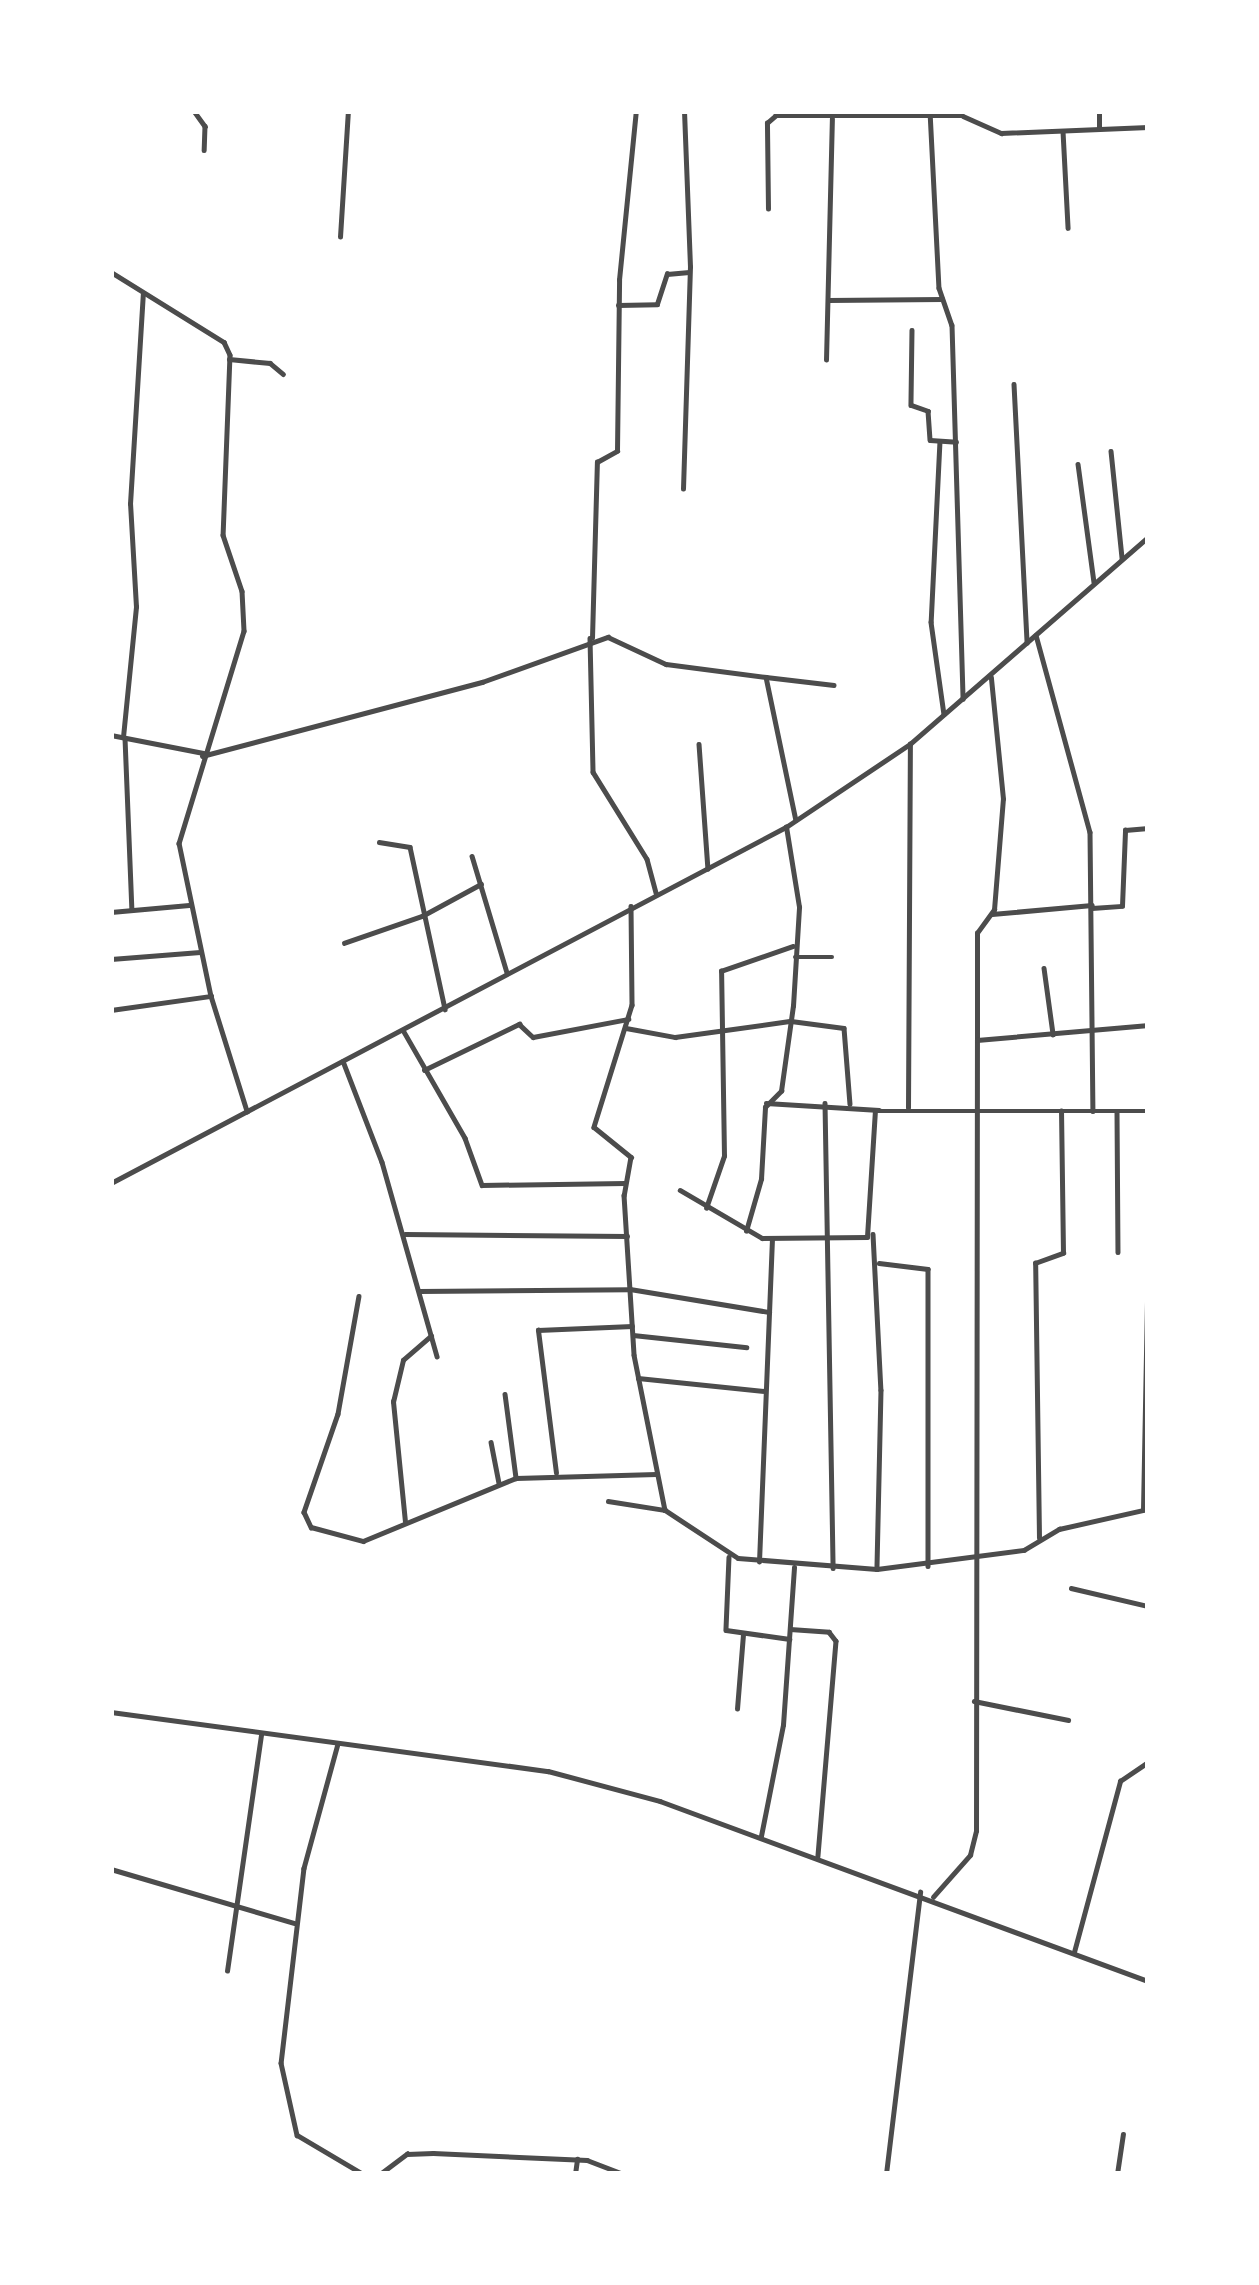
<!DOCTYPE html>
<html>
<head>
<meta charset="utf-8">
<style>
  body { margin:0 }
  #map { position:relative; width:1259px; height:2285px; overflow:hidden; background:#fff; font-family:Rubik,sans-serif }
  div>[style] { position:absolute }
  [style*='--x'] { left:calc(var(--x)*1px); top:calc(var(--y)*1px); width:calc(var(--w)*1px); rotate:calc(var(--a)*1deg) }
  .minor>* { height:4.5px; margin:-2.25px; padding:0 2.25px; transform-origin:2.25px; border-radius:2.25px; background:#4c4c4c }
  .tertiary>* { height:4.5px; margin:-2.25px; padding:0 2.25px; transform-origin:2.25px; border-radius:2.25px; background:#4c4c4c }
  span { translate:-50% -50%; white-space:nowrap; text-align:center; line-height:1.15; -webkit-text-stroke:9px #fff; paint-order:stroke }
  .frame { position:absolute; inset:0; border:114px solid #fff; pointer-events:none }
</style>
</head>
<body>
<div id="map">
  <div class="minor">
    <div style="--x:194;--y:111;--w:19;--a:54"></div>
    <div style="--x:205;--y:126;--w:24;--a:92"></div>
    <div style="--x:930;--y:111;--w:177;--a:87.1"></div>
    <div style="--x:939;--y:288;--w:39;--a:71"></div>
    <div style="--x:952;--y:325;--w:374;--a:88.3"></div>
    <div style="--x:1099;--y:129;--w:18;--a:-90"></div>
    <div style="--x:1063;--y:131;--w:97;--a:87"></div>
    <div style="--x:768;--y:209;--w:86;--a:-90.7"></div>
    <div style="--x:767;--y:123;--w:11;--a:-41"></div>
    <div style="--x:775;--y:116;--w:188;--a:0"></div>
    <div style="--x:963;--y:116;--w:42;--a:24.1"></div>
    <div style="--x:1001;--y:133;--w:147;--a:-2.3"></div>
    <div style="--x:340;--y:237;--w:126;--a:-86.4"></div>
    <div style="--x:111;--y:272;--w:133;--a:31.8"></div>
    <div style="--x:224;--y:342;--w:14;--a:65"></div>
    <div style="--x:230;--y:355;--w:180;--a:92.2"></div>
    <div style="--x:223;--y:535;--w:59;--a:71.3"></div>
    <div style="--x:242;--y:591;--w:40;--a:87.1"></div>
    <div style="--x:244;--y:631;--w:222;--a:107"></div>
    <div style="--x:179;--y:843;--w:156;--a:78.2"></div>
    <div style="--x:211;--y:996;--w:121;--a:72.6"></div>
    <div style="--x:828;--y:300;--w:114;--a:-0.5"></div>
    <div style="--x:618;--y:305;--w:39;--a:-1"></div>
    <div style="--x:657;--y:304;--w:32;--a:-72"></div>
    <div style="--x:667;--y:274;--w:22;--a:-5"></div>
    <div style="--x:912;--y:330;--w:75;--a:90.8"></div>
    <div style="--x:911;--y:405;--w:18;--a:19"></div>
    <div style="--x:928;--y:411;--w:29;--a:86"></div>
    <div style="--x:930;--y:440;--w:26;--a:4"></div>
    <div style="--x:229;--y:359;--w:41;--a:5.6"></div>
    <div style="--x:270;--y:363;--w:17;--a:40"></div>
    <div style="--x:826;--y:360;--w:241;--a:-88.6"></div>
    <div style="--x:1014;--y:384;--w:259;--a:87.1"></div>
    <div style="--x:940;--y:441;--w:181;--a:92.8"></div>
    <div style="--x:931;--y:622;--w:93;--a:82"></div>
    <div style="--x:1111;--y:451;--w:108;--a:84.1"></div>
    <div style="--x:1078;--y:464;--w:119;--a:82.3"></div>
    <div style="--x:683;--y:489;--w:222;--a:-88.2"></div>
    <div style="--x:690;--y:267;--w:156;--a:-92.2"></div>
    <div style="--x:1036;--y:635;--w:204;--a:74.7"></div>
    <div style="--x:1090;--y:832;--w:279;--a:89.4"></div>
    <div style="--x:590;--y:638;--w:134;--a:88.7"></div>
    <div style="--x:593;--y:772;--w:102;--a:58.2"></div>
    <div style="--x:647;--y:859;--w:35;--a:75"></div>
    <div style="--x:592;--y:638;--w:176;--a:-88.4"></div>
    <div style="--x:597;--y:462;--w:23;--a:-29"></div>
    <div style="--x:617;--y:451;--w:171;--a:-89.3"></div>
    <div style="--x:619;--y:280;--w:170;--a:-84.3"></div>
    <div style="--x:766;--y:677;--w:68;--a:6.7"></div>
    <div style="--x:111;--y:735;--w:95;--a:11"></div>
    <div style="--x:123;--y:737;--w:131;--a:-84.3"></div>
    <div style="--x:136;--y:607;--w:103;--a:-93.3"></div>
    <div style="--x:130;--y:504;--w:210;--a:-86.5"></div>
    <div style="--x:125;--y:738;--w:172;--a:87.7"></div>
    <div style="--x:699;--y:744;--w:125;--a:85.9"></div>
    <div style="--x:202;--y:756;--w:290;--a:-14.8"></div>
    <div style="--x:482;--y:682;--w:134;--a:-19.7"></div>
    <div style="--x:608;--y:637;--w:64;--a:25"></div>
    <div style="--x:666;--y:664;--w:101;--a:7.4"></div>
    <div style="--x:766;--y:677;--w:146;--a:78.2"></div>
    <div style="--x:379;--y:842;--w:31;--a:9"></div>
    <div style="--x:410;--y:847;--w:166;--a:77.8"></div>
    <div style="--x:472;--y:856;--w:122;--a:73.3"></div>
    <div style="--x:631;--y:906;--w:99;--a:89.4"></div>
    <div style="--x:632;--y:1005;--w:128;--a:107.3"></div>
    <div style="--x:594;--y:1127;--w:48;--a:39"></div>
    <div style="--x:631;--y:1157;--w:39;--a:100"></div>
    <div style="--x:624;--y:1195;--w:160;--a:86.4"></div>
    <div style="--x:634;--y:1355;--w:158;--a:78.7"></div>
    <div style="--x:1092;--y:908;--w:30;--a:-4"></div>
    <div style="--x:1122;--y:906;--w:76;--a:-87.7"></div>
    <div style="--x:1125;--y:830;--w:23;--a:-5"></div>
    <div style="--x:111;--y:912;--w:78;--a:-5.1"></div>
    <div style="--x:992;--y:914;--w:100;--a:-5.1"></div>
    <div style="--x:344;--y:943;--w:83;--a:-19.1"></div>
    <div style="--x:422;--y:916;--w:67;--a:-28.5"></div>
    <div style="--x:795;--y:957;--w:37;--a:0"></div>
    <div style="--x:111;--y:959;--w:89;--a:-4.5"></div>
    <div style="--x:1044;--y:968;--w:67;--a:82.2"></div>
    <div style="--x:111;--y:1010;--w:101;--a:-8"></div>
    <div style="--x:626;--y:1028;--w:50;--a:10.4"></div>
    <div style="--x:675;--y:1037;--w:117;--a:-7.9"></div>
    <div style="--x:791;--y:1021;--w:53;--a:7.5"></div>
    <div style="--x:844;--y:1028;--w:76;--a:85.5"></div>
    <div style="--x:403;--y:1030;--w:125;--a:60.1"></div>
    <div style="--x:465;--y:1138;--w:50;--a:70.1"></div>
    <div style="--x:482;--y:1185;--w:143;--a:-0.8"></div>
    <div style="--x:977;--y:1040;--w:107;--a:-90"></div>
    <div style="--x:977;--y:933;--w:29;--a:-54"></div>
    <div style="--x:994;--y:910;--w:111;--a:-85.4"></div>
    <div style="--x:1003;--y:799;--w:122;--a:-95.7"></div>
    <div style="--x:343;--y:1061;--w:108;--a:68.9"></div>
    <div style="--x:382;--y:1162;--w:202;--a:74.2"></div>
    <div style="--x:424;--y:1070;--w:106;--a:-25.8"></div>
    <div style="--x:519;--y:1024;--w:19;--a:43"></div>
    <div style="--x:533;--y:1037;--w:97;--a:-10.7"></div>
    <div style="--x:766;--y:1103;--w:113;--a:3.5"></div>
    <div style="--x:825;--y:1103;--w:465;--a:89"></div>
    <div style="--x:908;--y:1108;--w:364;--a:-89.7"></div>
    <div style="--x:1117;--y:1111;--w:141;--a:89.6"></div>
    <div style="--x:680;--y:1190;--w:95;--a:30.3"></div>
    <div style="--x:762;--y:1238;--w:105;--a:-0.5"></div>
    <div style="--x:867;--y:1237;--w:126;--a:-86.4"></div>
    <div style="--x:875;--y:1111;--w:273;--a:0"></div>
    <div style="--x:706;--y:1208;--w:55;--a:-70.9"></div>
    <div style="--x:724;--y:1156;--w:185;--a:-90.9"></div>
    <div style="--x:721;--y:971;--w:76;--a:-19.1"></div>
    <div style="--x:746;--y:1231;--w:54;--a:-73.9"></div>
    <div style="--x:761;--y:1179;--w:72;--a:-86.8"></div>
    <div style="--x:765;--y:1107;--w:23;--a:-45"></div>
    <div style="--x:781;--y:1091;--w:86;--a:-82"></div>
    <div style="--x:793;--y:1006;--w:99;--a:-86.5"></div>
    <div style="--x:799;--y:907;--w:81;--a:-99.2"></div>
    <div style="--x:405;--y:1234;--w:222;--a:0.5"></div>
    <div style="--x:873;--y:1234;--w:156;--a:87.1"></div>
    <div style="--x:881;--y:1390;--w:179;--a:91.3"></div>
    <div style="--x:879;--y:1263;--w:49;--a:7"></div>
    <div style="--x:928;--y:1269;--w:297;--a:90"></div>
    <div style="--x:419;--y:1291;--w:211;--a:-0.5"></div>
    <div style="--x:630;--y:1289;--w:141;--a:9.4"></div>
    <div style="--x:359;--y:1296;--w:120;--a:100.1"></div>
    <div style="--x:338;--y:1414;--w:104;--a:109.1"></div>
    <div style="--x:304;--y:1512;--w:17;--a:65"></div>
    <div style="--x:311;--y:1527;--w:54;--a:15.1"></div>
    <div style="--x:363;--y:1541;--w:165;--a:-22.4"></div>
    <div style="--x:516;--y:1478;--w:140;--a:-1.6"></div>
    <div style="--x:633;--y:1335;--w:114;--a:6.1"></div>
    <div style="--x:638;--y:1378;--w:127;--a:5.9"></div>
    <div style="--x:505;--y:1394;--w:85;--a:82.5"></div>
    <div style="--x:491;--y:1442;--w:42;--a:79"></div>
    <div style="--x:556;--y:1473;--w:144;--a:-97.2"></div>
    <div style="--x:538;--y:1330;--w:94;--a:-2.4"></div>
    <div style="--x:608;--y:1501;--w:58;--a:9"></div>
    <div style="--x:665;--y:1510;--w:87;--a:33.3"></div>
    <div style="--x:738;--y:1558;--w:139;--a:4.5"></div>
    <div style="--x:877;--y:1569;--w:148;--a:-7.4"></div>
    <div style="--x:1024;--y:1550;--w:41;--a:-31"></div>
    <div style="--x:1059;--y:1529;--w:91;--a:-12.7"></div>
    <div style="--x:1143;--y:1510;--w:216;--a:-88.9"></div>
    <div style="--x:405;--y:1522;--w:121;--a:-95.7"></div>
    <div style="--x:393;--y:1402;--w:43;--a:-76.6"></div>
    <div style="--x:403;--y:1360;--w:37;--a:-41"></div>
    <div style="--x:1039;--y:1538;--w:275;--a:-90.8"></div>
    <div style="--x:1035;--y:1263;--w:30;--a:-20"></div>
    <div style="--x:1063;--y:1253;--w:142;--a:-90.8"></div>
    <div style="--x:729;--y:1557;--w:73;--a:92.4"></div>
    <div style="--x:726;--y:1630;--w:64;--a:8.1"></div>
    <div style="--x:759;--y:1562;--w:322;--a:-87.7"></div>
    <div style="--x:1071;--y:1588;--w:79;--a:13.2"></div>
    <div style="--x:790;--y:1629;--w:39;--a:4"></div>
    <div style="--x:829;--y:1632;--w:11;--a:52"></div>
    <div style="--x:836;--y:1641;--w:216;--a:94.8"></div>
    <div style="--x:974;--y:1701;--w:96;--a:11.4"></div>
    <div style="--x:737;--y:1709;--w:75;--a:-85.4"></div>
    <div style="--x:338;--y:1744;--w:129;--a:105.3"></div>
    <div style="--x:304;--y:1868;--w:196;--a:96.7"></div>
    <div style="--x:281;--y:2063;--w:74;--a:77.5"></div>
    <div style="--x:297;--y:2135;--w:77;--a:30.6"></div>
    <div style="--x:761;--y:1836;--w:113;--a:-78.8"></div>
    <div style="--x:783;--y:1725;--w:158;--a:-86"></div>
    <div style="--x:111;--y:1869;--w:191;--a:16.4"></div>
    <div style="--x:933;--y:1897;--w:56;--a:-48.6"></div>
    <div style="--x:970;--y:1855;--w:25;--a:-76"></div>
    <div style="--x:976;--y:1831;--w:791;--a:-89.93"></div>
    <div style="--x:977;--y:1040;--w:172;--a:-5"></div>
    <div style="--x:1074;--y:1952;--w:177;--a:-74.9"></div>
    <div style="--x:1120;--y:1781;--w:34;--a:-34"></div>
    <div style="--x:227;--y:1971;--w:239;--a:-81.8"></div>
    <div style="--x:380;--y:2174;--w:34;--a:-37"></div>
    <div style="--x:407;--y:2154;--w:26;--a:-2"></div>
    <div style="--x:433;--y:2153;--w:154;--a:2.6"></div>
    <div style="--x:587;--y:2160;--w:40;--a:21"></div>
    <div style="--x:575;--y:2174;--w:15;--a:-82"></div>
    <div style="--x:886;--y:2174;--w:284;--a:-83.1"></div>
    <div style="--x:1117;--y:2174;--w:40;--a:-81.5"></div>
  </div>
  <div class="tertiary">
    <div style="--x:111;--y:1183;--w:763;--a:-27.81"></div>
    <div style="--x:786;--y:827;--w:149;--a:-33.8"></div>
    <div style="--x:910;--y:744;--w:315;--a:-41"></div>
    <div style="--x:111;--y:1712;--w:441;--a:7.7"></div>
    <div style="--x:548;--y:1771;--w:116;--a:15"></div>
    <div style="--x:660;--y:1801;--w:520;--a:20.25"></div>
  </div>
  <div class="frame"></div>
</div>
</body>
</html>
